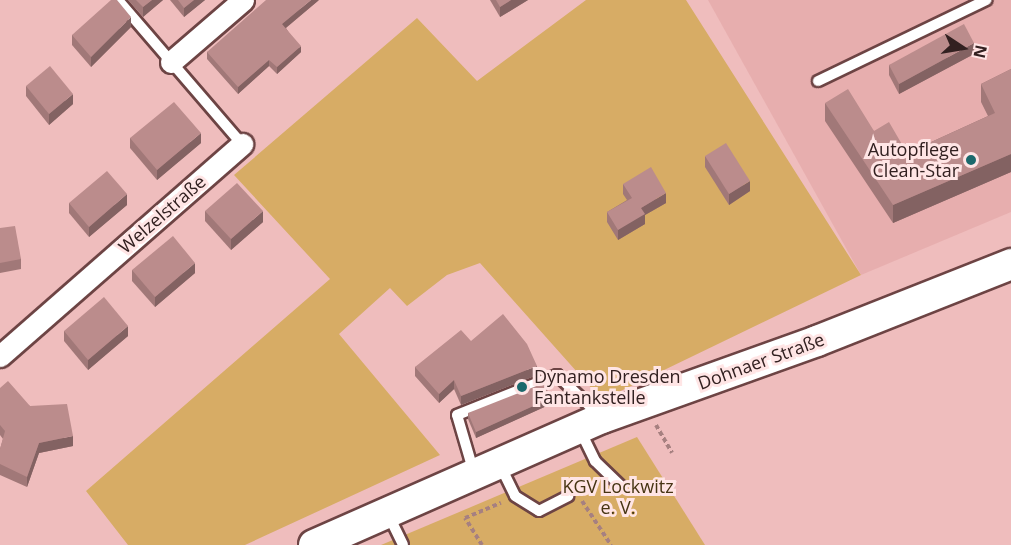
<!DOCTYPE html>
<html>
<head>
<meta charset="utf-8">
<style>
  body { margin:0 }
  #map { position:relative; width:1011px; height:545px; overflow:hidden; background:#efbdbd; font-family:"Open Sans",sans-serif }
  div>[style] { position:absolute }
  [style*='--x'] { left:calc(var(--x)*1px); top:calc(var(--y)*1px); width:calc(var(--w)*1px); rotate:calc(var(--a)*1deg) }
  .built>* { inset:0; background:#e7aeae }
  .green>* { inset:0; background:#d7ac65 }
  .path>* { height:4px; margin-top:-2px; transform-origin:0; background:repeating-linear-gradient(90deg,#a68080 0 4.5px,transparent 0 7.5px) }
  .roads { filter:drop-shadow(2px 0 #6d4444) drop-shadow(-2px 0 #6d4444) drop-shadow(0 2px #6d4444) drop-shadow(0 -2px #6d4444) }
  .service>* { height:10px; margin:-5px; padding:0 5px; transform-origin:5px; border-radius:5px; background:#fff }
  .minor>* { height:21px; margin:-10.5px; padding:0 10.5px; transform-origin:10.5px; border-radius:10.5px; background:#fff }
  .secondary>* { height:30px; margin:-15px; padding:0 15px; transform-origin:15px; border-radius:15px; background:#fff }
  .wall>* { inset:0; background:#a17878 }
  .shaded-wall>* { inset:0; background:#836262 }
  .building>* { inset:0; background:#bb8c8c }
  .dots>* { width:16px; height:16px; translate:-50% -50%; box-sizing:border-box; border:3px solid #ffe5e5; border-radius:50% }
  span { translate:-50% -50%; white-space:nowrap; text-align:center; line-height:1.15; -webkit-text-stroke:6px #ffe5e5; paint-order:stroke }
  .poi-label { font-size:18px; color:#322020 }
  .right { translate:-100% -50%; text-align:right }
  .left { translate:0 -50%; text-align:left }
  .street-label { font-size:18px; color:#322020 }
  .park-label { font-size:18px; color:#463413 }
  .north { position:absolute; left:933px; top:18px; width:60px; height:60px; -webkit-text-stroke:4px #ffe5e5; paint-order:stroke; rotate:102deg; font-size:16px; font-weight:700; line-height:24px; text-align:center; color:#322020 }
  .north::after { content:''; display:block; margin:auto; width:21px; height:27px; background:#322020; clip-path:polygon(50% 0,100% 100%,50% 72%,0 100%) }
</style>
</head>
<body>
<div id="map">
  <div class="built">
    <div style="clip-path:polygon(708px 0,1011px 0,1011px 212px,861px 275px)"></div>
  </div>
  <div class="green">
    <div style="clip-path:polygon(586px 0,686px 0,861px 275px,602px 400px,480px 263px,447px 275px,407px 306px,390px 288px,339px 334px,440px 455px,245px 545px,128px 545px,86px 491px,330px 279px,234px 175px,417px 18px,477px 81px)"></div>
    <div style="clip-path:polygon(637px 437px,705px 545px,381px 545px)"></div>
  </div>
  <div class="path">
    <div style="--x:656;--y:425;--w:32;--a:60"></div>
    <div style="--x:582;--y:501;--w:53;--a:56.6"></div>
    <div style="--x:482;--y:545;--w:32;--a:-122"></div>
    <div style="--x:465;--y:518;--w:39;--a:-23"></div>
  </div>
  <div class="roads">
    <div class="service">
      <div style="--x:118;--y:0;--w:190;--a:49.3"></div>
      <div style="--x:818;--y:81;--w:187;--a:-25.7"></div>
      <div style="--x:579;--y:428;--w:37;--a:64"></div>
      <div style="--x:595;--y:461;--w:35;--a:44"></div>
      <div style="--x:500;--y:465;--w:34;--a:64"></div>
      <div style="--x:515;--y:496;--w:28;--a:32"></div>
      <div style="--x:539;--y:511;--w:33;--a:-27"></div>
      <div style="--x:474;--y:473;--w:60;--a:-106.3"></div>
      <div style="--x:457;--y:415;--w:108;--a:-21.8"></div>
      <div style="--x:557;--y:375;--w:59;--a:43.6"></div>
      <div style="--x:388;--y:514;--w:34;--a:64"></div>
    </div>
    <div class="minor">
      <div style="--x:171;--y:62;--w:95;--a:-40.7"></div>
      <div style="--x:0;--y:356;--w:322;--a:-41.2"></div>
    </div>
    <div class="secondary">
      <div style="--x:314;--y:545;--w:315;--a:-23.8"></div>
      <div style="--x:602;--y:418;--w:228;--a:-19.7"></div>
      <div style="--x:817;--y:341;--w:209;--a:-21.6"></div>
    </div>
  </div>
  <div class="wall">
    <div style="clip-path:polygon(128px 0,163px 0,143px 17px)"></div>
    <div style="clip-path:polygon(170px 0,205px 0,184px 17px)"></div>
    <div style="clip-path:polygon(319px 0,286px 28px,301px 52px,277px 74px,269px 66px,238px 94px,207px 59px,207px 52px)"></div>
    <div style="clip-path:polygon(490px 0,528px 0,500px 17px)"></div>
    <div style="clip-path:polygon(131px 27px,91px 67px,72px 45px,72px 35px)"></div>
    <div style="clip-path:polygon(974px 54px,899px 94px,889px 75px,889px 65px)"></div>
    <div style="clip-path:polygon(1011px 69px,1011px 172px,893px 223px,825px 121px,825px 103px,874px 131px,907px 153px,988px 116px,981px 102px,981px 84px)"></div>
    <div style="clip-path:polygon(26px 86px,73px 104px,49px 125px,26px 96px)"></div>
    <div style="clip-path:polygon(130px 138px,201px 143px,157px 180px,130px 148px)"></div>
    <div style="clip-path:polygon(705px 156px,750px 191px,729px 205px,705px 167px)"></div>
    <div style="clip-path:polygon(623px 184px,666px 203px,645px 215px,645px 224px,618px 240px,607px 222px,607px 212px,627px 200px,623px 194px)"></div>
    <div style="clip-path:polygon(69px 203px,127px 205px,89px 237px,69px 213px)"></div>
    <div style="clip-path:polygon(205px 211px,263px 222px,231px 250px,205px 221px)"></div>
    <div style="clip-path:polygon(0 228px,21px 259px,21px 269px,0 273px)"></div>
    <div style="clip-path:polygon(132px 270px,195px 273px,155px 307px,132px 281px)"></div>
    <div style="clip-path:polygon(64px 331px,128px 336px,88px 370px,64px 341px)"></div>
    <div style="clip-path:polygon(471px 341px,537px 375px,461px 405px,454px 389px,439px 403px,415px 376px,415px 367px)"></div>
    <div style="clip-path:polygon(0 388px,30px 406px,73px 446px,39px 453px,27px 487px,0 475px,0 449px,3px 439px,0 435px)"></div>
    <div style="clip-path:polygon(551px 404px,476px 438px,468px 419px,468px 413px)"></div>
  </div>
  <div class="shaded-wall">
    <div style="clip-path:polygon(152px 0,163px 0,143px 17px,143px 7px)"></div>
    <div style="clip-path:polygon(194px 0,205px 0,184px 17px,184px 8px)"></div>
    <div style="clip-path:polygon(311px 0,319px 0,282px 31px,282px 24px)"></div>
    <div style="clip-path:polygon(511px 0,528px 0,500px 17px,500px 7px)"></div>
    <div style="clip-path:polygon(131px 17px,131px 27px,91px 67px,91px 57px)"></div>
    <div style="clip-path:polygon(974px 43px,974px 54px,899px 94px,899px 84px)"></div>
    <div style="clip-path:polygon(301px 46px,301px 52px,277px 74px,277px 67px)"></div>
    <div style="clip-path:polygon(269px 60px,269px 66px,238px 94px,238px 87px)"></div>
    <div style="clip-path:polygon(73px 94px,73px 104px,49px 125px,49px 114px)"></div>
    <div style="clip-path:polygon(201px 133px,201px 143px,157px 180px,157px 170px)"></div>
    <div style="clip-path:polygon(1011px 154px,1011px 172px,893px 223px,893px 205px)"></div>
    <div style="clip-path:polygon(750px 181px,750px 191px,729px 205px,729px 194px)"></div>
    <div style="clip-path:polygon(666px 193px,666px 203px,645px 215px,645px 224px,618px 240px,618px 230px,641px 208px)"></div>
    <div style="clip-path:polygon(127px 194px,127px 205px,89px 237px,89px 227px)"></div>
    <div style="clip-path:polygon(263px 211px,263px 222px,231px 250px,231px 239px)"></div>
    <div style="clip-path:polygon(195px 263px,195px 273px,155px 307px,155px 297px)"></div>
    <div style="clip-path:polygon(128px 326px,128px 336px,88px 370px,88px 360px)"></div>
    <div style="clip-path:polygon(537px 366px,537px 375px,461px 405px,461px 396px)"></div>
    <div style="clip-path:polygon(454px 380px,454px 389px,439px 403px,439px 394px)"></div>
    <div style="clip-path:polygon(551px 398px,551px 404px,476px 438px,476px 432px)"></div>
    <div style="clip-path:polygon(73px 436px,73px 446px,39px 453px,27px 487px,27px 477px,39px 443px)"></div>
  </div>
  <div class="building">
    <div style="clip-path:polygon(111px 0,117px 0,131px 17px,91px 57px,72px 35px)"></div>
    <div style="clip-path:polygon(136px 0,152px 0,143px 7px)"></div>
    <div style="clip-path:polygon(178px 0,194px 0,184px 8px)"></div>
    <div style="clip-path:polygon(266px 0,311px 0,282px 24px,301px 46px,277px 67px,269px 60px,238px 87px,207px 52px)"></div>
    <div style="clip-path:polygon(496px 0,511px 0,500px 7px)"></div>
    <div style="clip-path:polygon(964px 24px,974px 43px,899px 84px,889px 65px)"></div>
    <div style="clip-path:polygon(50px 66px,73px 94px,49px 114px,26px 86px)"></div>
    <div style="clip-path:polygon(1011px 69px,1011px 154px,893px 205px,825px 103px,848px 89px,874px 131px,889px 122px,907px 153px,995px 113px,981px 84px)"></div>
    <div style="clip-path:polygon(174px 102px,201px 133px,157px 170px,130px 138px)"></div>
    <div style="clip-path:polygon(726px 143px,750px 181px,729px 194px,705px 156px)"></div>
    <div style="clip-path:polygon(651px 167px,666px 193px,641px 208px,645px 214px,618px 230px,607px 212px,632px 198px,623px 184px)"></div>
    <div style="clip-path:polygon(107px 171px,127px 194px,89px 227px,69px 203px)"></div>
    <div style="clip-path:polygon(237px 183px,263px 211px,231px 239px,205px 211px)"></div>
    <div style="clip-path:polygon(15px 226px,21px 259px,0 263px,0 228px)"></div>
    <div style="clip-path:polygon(173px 236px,195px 263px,155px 297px,132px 270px)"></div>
    <div style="clip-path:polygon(104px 297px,128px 326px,88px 360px,64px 331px)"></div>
    <div style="clip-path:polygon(503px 314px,527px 344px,537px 366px,461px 396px,454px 380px,439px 394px,415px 367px,461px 330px,471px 341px)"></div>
    <div style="clip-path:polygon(8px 381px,30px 406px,67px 404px,73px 436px,39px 443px,27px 477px,0 464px,0 449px,5px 431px,0 425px,0 388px)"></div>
    <div style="clip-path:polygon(544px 383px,551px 398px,476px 432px,468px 413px)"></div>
  </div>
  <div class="dots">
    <div style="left:971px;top:160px;background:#1b696c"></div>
    <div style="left:522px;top:387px;background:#1b696c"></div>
  </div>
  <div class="poi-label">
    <span class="right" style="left:959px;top:160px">Autopflege<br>Clean-Star</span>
    <span class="left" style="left:534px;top:387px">Dynamo Dresden<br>Fantankstelle</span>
  </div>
  <div class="street-label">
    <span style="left:162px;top:214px;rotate:-41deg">Welzelstraße</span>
    <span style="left:761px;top:361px;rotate:-20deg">Dohnaer Straße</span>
  </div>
  <div class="park-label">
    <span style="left:618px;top:497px">KGV Lockwitz<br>e. V.</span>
  </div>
  <div class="north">N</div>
</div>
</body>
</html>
